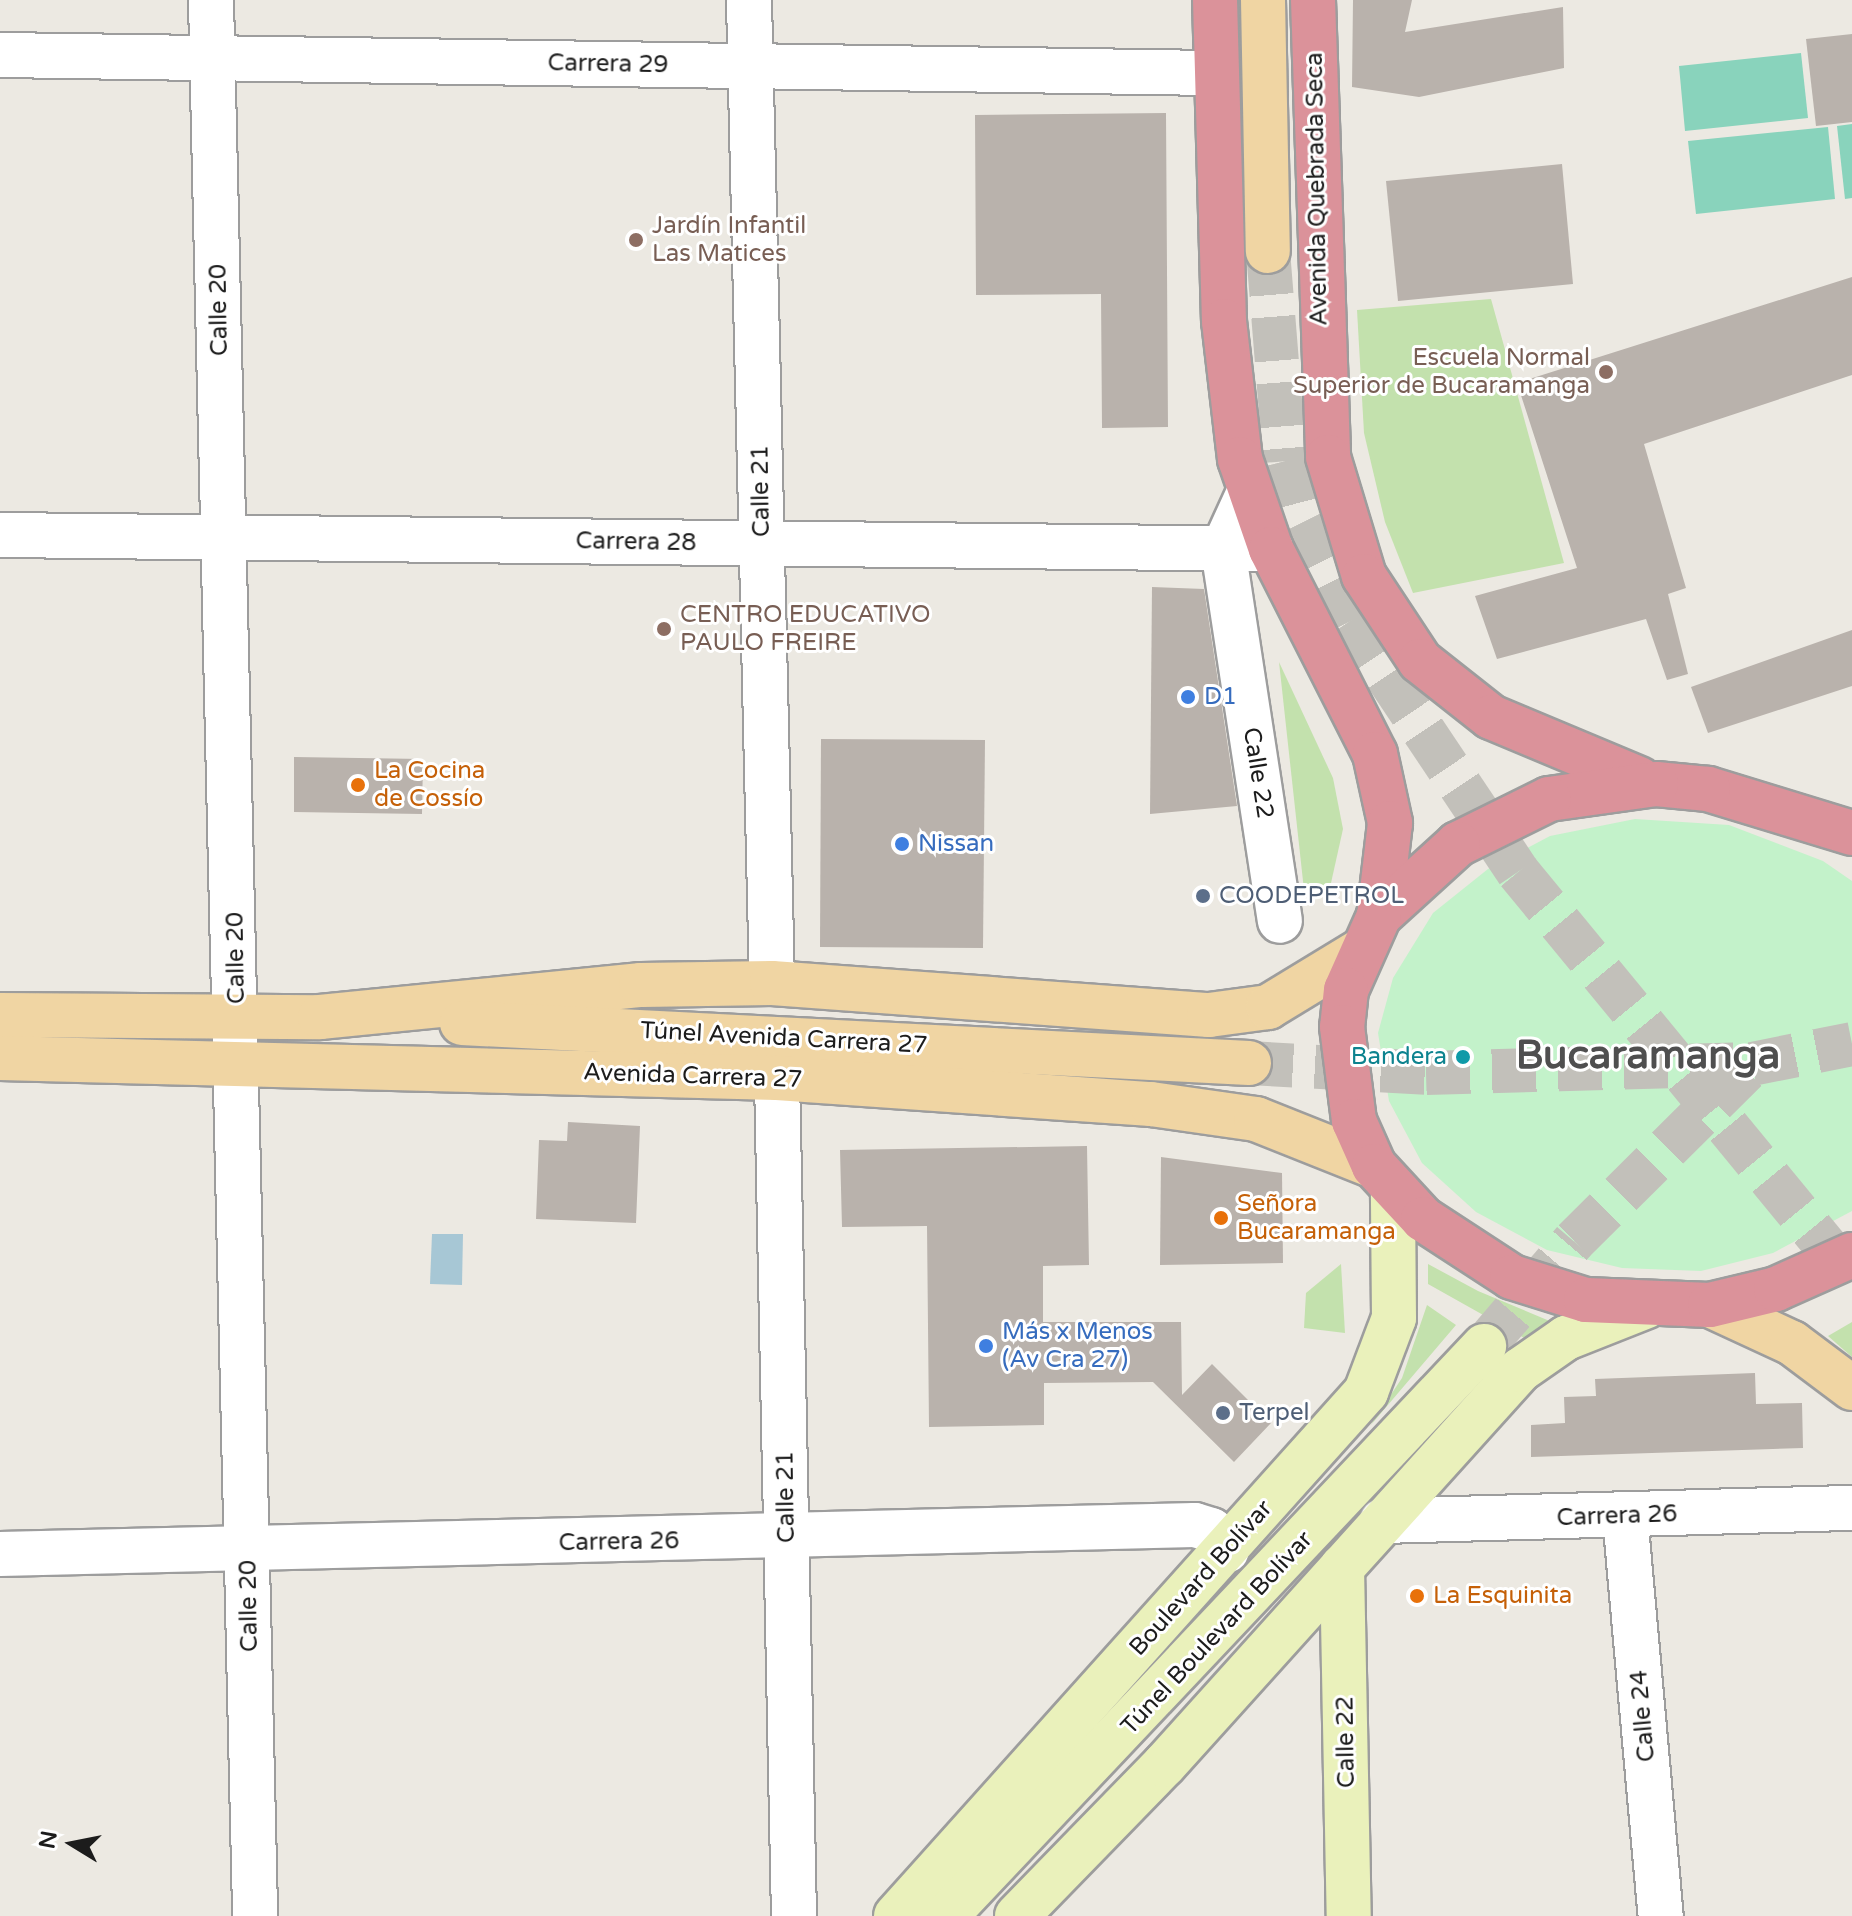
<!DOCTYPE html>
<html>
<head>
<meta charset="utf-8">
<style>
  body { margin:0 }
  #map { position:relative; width:1852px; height:1916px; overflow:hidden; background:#ece9e2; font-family:"Varela Round",sans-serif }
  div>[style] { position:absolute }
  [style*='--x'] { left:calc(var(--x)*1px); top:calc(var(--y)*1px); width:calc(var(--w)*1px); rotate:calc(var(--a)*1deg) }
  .grass>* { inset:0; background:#c3e1ad }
  .park>* { inset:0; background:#c3f2ca }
  .pitch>* { inset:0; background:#89d3bc }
  .water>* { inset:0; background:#a7c7d5 }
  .building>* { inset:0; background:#b9b2ac }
  .secondary-tunnel>* { height:44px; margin-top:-22px; transform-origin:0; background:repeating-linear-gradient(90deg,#c2c0ba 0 44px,transparent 0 66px) }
  .primary-tunnel>* { height:44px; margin-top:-22px; transform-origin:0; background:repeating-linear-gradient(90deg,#c2c0ba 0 44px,transparent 0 66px) }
  .roads { filter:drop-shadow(2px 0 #9d9d9d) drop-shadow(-2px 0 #9d9d9d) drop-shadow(0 2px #9d9d9d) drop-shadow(0 -2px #9d9d9d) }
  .street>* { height:44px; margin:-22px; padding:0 22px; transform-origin:22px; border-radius:22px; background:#fff }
  .secondary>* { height:44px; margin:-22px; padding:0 22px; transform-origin:22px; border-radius:22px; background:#eaf1bb }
  .primary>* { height:44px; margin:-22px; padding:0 22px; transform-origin:22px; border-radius:22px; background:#f0d5a3 }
  .highway>* { height:44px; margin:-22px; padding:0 22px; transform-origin:22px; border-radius:22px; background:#db929a }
  .dots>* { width:22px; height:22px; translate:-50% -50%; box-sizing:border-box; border:4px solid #fff; border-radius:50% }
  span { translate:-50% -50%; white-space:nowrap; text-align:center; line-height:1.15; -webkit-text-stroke:6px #fff; paint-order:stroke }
  .street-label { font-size:24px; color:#1c1c1c }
  .education-label { font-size:24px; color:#785e54 }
  .left { translate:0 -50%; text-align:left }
  .right { translate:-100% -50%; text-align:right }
  .shop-label { font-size:24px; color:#366cbe }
  .food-label { font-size:24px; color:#c56008 }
  .service-label { font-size:24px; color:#4e5e75 }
  .culture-label { font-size:24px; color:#0d838f }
  .town-label { font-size:40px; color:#4f4f4f; font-weight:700 }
  .north { position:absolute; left:32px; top:1804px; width:80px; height:80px; -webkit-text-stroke:6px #fff; paint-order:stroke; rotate:280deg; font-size:22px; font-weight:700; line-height:32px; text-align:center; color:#1c1c1c }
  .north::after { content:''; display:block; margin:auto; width:28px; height:36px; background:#1c1c1c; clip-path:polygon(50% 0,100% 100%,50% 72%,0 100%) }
</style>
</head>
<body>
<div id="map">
  <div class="grass">
    <div style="clip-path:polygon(1491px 299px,1564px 563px,1413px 593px,1385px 522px,1364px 433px,1357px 310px)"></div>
    <div style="clip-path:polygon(1279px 662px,1333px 778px,1343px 829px,1329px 892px,1304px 890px)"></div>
    <div style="clip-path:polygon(1341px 1264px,1345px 1333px,1304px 1328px,1306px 1293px)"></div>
    <div style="clip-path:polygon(1428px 1264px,1478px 1291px,1552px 1322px,1528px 1340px,1428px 1284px)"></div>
    <div style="clip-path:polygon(1427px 1305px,1456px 1325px,1370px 1426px,1402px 1378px)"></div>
    <div style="clip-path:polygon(1852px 1322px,1852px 1357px,1828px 1336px)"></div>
  </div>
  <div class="park">
    <div style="clip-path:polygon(1635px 819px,1729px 825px,1823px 861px,1852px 881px,1852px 1211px,1773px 1253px,1701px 1271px,1622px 1268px,1547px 1250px,1476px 1212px,1422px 1163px,1389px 1101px,1378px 1033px,1393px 978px,1433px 913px,1488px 869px,1550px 836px)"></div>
  </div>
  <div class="pitch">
    <div style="clip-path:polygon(1801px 53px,1808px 118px,1685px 131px,1679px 66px)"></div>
    <div style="clip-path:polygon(1852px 124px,1852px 198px,1845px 199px,1837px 126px)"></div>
    <div style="clip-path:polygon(1828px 127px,1835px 199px,1696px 214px,1688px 141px)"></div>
  </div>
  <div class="water">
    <div style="clip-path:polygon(432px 1234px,463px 1234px,462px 1285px,430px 1284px)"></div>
  </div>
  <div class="building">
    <div style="clip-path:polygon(1353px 0,1412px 0,1405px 32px,1563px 7px,1564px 68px,1419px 97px,1352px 87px)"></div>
    <div style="clip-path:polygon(1852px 34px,1852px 122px,1816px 126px,1806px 39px)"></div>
    <div style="clip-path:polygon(1166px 113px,1168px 427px,1102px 428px,1101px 294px,976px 295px,975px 115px)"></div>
    <div style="clip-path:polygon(1562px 164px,1573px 284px,1398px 301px,1386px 181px)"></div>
    <div style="clip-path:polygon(1852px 277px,1852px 375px,1644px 444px,1686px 588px,1668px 594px,1688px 674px,1667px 680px,1646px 619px,1497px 659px,1475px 596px,1577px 568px,1517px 383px)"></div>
    <div style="clip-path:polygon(1152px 587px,1204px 589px,1237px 806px,1150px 814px)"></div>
    <div style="clip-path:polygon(1852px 630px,1852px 686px,1708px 733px,1691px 687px)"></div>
    <div style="clip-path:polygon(821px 739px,985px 740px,983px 948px,820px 947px)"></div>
    <div style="clip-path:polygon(294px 757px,423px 759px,422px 814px,294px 812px)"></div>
    <div style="clip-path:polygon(568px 1122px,640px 1126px,636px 1223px,536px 1219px,539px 1140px,567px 1141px)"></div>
    <div style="clip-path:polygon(1087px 1146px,1089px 1265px,1043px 1266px,1043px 1322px,1181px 1322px,1182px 1395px,1212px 1364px,1271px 1423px,1234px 1462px,1153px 1382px,1044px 1383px,1044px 1425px,929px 1427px,927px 1226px,842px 1227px,840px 1150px)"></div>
    <div style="clip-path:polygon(1161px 1157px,1282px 1173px,1283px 1263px,1160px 1265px)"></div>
    <div style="clip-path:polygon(1755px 1373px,1756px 1404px,1802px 1403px,1803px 1448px,1531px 1457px,1531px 1425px,1565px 1423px,1564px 1397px,1596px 1396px,1595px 1379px)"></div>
  </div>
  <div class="secondary-tunnel">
    <div style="--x:1484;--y:1346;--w:138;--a:-49.4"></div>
    <div style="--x:1574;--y:1241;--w:251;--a:-44.8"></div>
  </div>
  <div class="primary-tunnel">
    <div style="--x:1268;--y:251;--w:211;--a:85.4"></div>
    <div style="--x:1285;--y:461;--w:64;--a:75.5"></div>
    <div style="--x:1301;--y:523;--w:110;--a:63.4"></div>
    <div style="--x:1350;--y:621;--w:302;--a:56.2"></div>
    <div style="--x:1518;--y:872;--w:526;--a:50.56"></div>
    <div style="--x:1249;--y:1063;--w:177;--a:3.2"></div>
    <div style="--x:1426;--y:1073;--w:326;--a:-1.6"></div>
    <div style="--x:1752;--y:1064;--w:102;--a:-11.3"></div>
  </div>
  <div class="roads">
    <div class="street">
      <div style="--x:211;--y:0;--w:1917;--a:88.68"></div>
      <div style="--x:749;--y:0;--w:983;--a:88.66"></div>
      <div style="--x:0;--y:55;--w:1216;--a:0.85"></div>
      <div style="--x:1250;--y:490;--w:65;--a:114.6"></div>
      <div style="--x:1223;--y:549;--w:376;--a:81.3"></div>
      <div style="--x:0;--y:535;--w:1271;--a:0.63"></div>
      <div style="--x:777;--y:1078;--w:838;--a:88.84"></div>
      <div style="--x:1625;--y:1516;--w:402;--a:84.9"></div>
      <div style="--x:1382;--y:1521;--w:470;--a:-1.6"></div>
      <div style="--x:0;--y:1554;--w:1195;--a:-1.39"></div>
      <div style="--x:1195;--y:1525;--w:17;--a:17"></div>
      <div style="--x:1211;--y:1530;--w:26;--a:53"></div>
    </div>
    <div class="secondary">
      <div style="--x:1342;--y:1567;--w:349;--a:88.9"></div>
      <div style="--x:896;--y:1916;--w:704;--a:-48.11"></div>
      <div style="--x:1366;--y:1392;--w:79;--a:-69.3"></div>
      <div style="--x:1394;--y:1318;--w:127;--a:-90.5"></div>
      <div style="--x:946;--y:1916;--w:784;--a:-46.65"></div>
      <div style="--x:1017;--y:1916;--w:211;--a:-45.8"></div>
      <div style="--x:1164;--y:1765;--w:532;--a:-47.97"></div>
      <div style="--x:1520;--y:1370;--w:56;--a:-34.8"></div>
      <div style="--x:1566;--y:1338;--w:87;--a:-21.6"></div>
    </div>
    <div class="primary">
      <div style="--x:1263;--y:0;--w:251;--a:88.9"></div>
      <div style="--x:0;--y:1015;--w:320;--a:0.4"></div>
      <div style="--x:320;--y:1017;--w:323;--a:-5.7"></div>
      <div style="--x:641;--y:985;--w:131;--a:-0.9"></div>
      <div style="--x:772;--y:983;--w:438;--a:4.2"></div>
      <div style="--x:1209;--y:1015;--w:60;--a:-7.7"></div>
      <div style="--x:1268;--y:1007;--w:108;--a:-31.3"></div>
      <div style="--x:462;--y:1023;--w:788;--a:2.91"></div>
      <div style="--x:0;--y:1058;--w:777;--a:1.47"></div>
      <div style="--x:777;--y:1078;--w:375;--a:4"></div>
      <div style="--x:1151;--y:1104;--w:106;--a:8.1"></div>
      <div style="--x:1256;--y:1119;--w:127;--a:21.7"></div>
      <div style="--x:1710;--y:1305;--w:90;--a:24.9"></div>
      <div style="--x:1792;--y:1343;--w:75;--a:36.9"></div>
    </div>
    <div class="highway">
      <div style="--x:1215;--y:0;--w:321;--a:88.4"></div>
      <div style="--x:1224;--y:321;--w:139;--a:83.4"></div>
      <div style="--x:1240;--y:459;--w:95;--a:71"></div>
      <div style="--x:1271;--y:549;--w:230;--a:63.1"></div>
      <div style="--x:1375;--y:754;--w:71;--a:77.7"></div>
      <div style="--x:1390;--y:823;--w:94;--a:96.7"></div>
      <div style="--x:1313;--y:0;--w:457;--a:88.1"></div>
      <div style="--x:1328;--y:457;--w:124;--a:73.2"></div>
      <div style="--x:1364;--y:576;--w:102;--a:56.6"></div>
      <div style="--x:1420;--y:661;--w:90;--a:38.3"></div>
      <div style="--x:1491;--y:717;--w:160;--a:22.7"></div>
      <div style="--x:1852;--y:833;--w:151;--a:-163"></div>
      <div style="--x:1708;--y:789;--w:52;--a:-174.5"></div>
      <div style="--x:1656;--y:784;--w:108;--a:172"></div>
      <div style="--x:1549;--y:799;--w:102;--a:153.7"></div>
      <div style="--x:1458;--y:844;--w:107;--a:137.7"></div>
      <div style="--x:1379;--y:916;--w:81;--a:114"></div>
      <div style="--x:1346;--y:990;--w:37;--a:96"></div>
      <div style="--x:1342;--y:1027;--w:95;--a:82.7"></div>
      <div style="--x:1354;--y:1121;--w:49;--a:66"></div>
      <div style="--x:1374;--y:1166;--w:72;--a:47.2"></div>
      <div style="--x:1423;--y:1219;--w:106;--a:33.1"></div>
      <div style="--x:1512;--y:1277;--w:77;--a:17.3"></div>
      <div style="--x:1586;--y:1300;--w:124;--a:2.3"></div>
      <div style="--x:1710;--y:1305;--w:68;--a:-13.6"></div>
      <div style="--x:1776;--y:1289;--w:83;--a:-24.1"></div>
    </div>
  </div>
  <div class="dots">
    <div style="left:636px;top:240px;background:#8d6e63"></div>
    <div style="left:1606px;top:372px;background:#8d6e63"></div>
    <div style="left:664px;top:629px;background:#8d6e63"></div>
    <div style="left:1188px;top:697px;background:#3f7fe0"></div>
    <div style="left:358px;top:785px;background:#e8710a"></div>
    <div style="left:902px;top:844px;background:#3f7fe0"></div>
    <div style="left:1203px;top:896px;background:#5c6f8a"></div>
    <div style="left:1463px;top:1057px;background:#0f9aa8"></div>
    <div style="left:1221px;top:1218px;background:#e8710a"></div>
    <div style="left:986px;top:1346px;background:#3f7fe0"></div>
    <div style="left:1223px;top:1413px;background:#5c6f8a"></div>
    <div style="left:1417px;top:1596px;background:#e8710a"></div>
  </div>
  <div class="street-label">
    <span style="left:608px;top:64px;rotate:1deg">Carrera 29</span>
    <span style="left:1317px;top:189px;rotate:-91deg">Avenida Quebrada Seca</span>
    <span style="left:219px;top:310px;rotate:-91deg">Calle 20</span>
    <span style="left:761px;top:491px;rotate:-91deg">Calle 21</span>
    <span style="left:636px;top:542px;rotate:1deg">Carrera 28</span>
    <span style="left:1258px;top:773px;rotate:81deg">Calle 22</span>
    <span style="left:236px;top:958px;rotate:-91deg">Calle 20</span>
    <span style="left:784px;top:1038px;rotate:3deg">Túnel Avenida Carrera 27</span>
    <span style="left:693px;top:1076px;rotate:2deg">Avenida Carrera 27</span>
    <span style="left:786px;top:1497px;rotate:-91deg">Calle 21</span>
    <span style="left:1617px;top:1516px;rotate:-2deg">Carrera 26</span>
    <span style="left:619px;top:1542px;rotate:-1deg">Carrera 26</span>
    <span style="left:1201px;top:1578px;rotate:-48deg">Boulevard Bolívar</span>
    <span style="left:249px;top:1606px;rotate:-91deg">Calle 20</span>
    <span style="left:1217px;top:1633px;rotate:-47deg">Túnel Boulevard Bolívar</span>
    <span style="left:1643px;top:1716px;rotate:-95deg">Calle 24</span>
    <span style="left:1346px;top:1742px;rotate:-91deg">Calle 22</span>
  </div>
  <div class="education-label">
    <span class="left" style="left:652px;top:240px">Jardín Infantil<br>Las Matices</span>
    <span class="right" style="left:1590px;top:372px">Escuela Normal<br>Superior de Bucaramanga</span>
    <span class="left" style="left:680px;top:629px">CENTRO EDUCATIVO<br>PAULO FREIRE</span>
  </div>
  <div class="shop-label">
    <span class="left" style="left:1204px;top:697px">D1</span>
    <span class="left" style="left:918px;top:844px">Nissan</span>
    <span class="left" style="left:1002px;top:1346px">Más x Menos<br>(Av Cra 27)</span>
  </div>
  <div class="food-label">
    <span class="left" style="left:374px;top:785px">La Cocina<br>de Cossío</span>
    <span class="left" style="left:1237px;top:1218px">Señora<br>Bucaramanga</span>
    <span class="left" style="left:1433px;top:1596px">La Esquinita</span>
  </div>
  <div class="service-label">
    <span class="left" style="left:1219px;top:896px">COODEPETROL</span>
    <span class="left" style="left:1239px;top:1413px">Terpel</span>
  </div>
  <div class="culture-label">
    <span class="right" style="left:1447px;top:1057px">Bandera</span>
  </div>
  <div class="town-label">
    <span style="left:1648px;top:1055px">Bucaramanga</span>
  </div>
  <div class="north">N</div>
</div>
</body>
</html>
